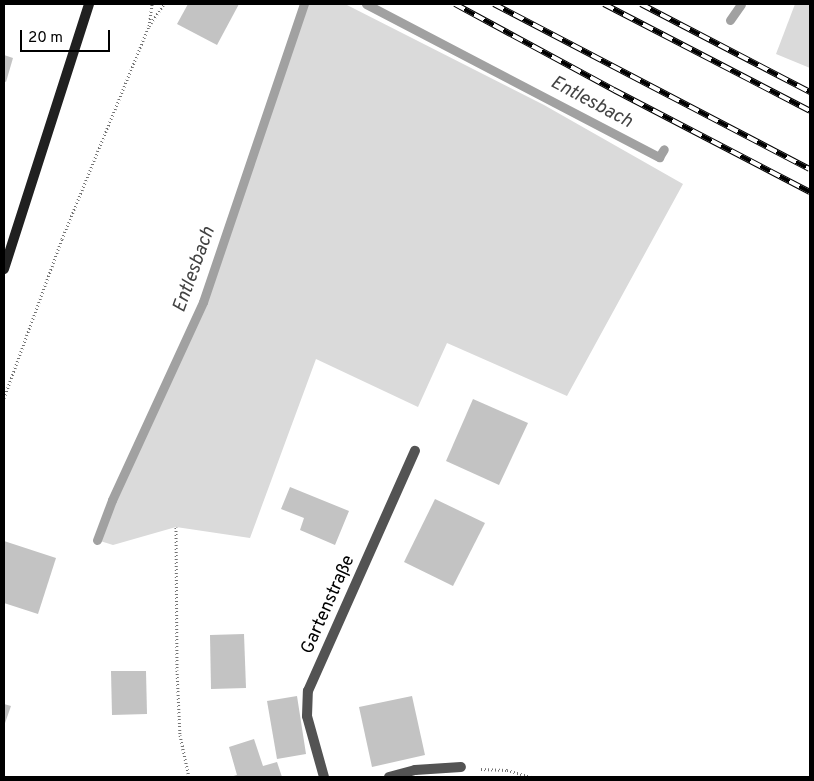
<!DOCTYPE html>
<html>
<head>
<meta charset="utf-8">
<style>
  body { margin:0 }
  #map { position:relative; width:814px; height:781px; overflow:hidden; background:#fff; font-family:Overpass,sans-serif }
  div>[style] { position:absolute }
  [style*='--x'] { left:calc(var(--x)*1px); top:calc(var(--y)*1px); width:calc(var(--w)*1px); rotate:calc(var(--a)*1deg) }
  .green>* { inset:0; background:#dadada }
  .stream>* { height:9px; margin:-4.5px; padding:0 4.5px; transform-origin:4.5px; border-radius:4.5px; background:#a1a1a1 }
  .building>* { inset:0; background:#c3c3c3 }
  .path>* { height:3px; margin-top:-1.5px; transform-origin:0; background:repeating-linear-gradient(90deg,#757575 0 1px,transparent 0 3.5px) }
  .street>* { height:10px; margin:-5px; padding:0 5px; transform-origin:5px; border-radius:5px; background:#535353 }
  .secondary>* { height:10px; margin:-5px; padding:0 5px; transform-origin:5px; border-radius:5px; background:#202020 }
  .rail>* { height:5.5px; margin-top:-2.75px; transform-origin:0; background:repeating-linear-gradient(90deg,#fff 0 11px,#000 0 22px); box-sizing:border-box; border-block:1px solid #000 }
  span { translate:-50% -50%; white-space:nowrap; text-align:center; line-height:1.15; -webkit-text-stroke:4px #fff; paint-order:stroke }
  .street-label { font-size:18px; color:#000 }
  .water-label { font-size:19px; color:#424242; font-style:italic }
  .frame { position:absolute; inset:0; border:5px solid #000; pointer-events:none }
  .scale { position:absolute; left:20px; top:30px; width:90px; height:22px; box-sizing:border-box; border:2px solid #000; border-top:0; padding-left:6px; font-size:15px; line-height:18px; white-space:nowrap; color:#000; -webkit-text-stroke:4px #fff; paint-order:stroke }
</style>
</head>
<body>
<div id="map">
  <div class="green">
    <div style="clip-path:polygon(304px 4px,345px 4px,544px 105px,683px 184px,567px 396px,447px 343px,418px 407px,316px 359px,250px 538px,176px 527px,113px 545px,97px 540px,112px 500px,203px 302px)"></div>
    <div style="clip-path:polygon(795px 4px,810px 4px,810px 68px,776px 54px)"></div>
  </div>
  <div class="stream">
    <div style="--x:366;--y:4;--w:331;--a:27.6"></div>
    <div style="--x:659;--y:157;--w:9;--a:-58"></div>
    <div style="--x:730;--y:20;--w:19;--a:-55"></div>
    <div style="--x:97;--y:540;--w:43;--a:-69.4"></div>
    <div style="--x:112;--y:500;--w:218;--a:-65.3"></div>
    <div style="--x:203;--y:302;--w:315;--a:-71.3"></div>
  </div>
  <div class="building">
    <div style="clip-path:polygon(188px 4px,239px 4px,217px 45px,177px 24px)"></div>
    <div style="clip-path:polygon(4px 55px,13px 58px,6px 82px,4px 81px)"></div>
    <div style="clip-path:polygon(473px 399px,528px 423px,499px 485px,446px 461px)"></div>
    <div style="clip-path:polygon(290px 487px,349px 511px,335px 545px,300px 530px,304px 518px,281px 509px)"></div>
    <div style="clip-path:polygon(435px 499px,485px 523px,453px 586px,404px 562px)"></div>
    <div style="clip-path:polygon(4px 541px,56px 558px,38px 614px,4px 603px)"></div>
    <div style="clip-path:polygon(244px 634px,246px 688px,211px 689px,210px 635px)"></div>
    <div style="clip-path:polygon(111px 671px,146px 671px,147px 714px,112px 715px)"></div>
    <div style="clip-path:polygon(297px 696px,306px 754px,277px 759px,267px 701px)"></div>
    <div style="clip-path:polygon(412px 696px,425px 755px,372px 767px,359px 707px)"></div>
    <div style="clip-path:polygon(4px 704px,11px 706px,4px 726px)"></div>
    <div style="clip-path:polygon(254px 739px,263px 766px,277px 762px,282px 777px,230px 777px,237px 775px,229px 747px)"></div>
  </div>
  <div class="path">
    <div style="--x:149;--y:26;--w:22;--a:-82"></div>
    <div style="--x:4;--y:398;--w:169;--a:-70"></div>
    <div style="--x:62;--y:239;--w:230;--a:-67.8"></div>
    <div style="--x:149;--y:26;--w:27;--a:-56"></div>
    <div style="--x:176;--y:527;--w:143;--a:89.6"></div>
    <div style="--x:177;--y:670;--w:65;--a:87.4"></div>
    <div style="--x:180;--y:735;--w:43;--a:77.9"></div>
    <div style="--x:481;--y:769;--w:26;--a:2"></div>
    <div style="--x:507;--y:770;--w:25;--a:16"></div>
  </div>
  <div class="street">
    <div style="--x:324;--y:777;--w:63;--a:-105.6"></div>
    <div style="--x:307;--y:716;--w:25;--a:-88"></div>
    <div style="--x:308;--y:691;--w:263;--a:-66"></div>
    <div style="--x:389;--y:777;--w:27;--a:-15"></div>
    <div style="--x:415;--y:770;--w:46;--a:-3.7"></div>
  </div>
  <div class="secondary">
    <div style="--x:4;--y:269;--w:278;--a:-72.2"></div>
  </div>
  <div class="rail">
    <div style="--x:455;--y:4;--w:181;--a:28.4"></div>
    <div style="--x:614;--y:90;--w:221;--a:27.5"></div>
    <div style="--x:494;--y:4;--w:356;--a:27.6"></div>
    <div style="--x:604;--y:4;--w:232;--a:27.4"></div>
    <div style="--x:641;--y:4;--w:191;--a:27.5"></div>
  </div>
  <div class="street-label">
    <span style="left:329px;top:605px;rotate:-66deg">Gartenstraße</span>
  </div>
  <div class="water-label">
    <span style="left:591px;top:103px;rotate:28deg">Entlesbach</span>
    <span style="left:195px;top:270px;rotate:-70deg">Entlesbach</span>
  </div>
  <div class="frame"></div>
  <div class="scale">20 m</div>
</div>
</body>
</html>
